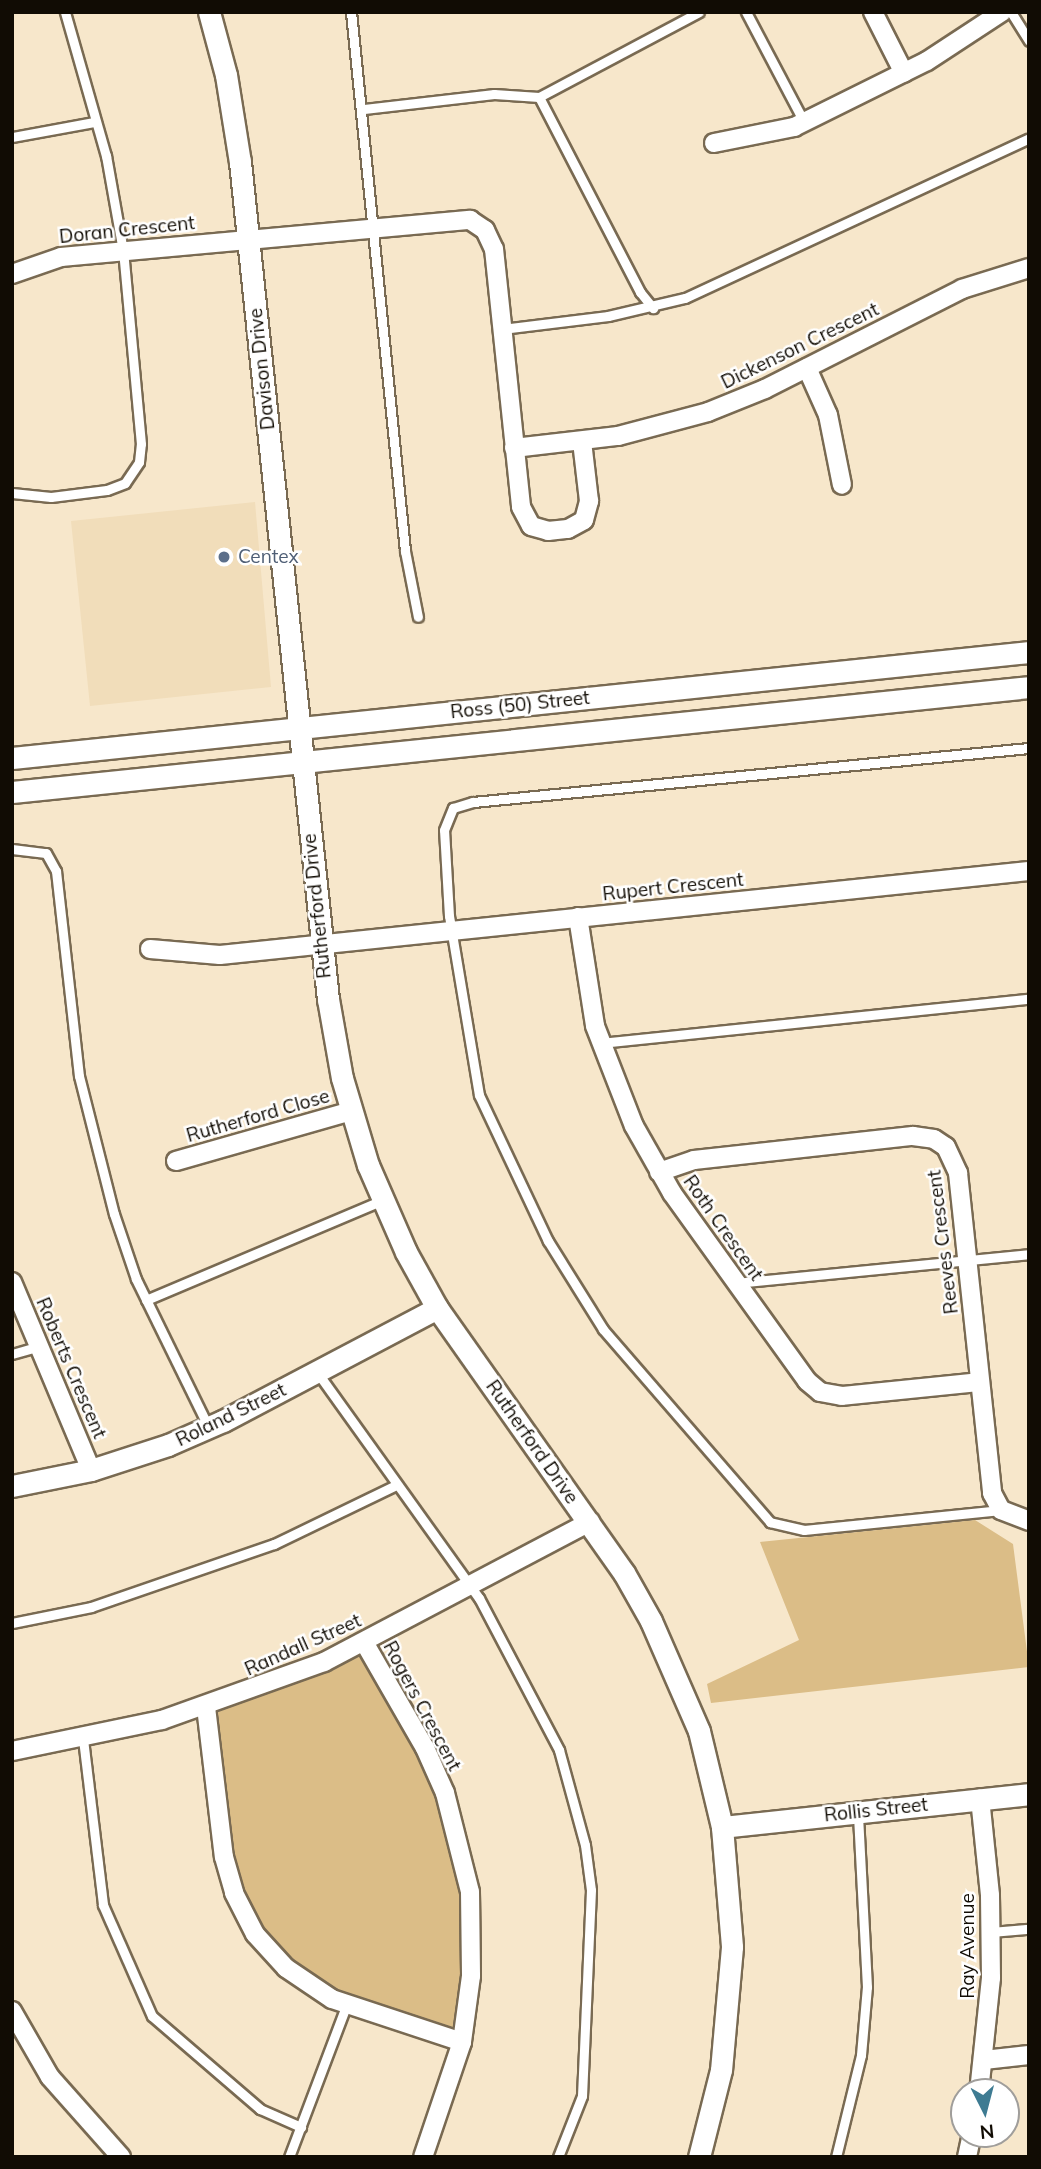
<!DOCTYPE html>
<html>
<head>
<meta charset="utf-8">
<style>
  body { margin:0 }
  #map { position:relative; width:1041px; height:2169px; overflow:hidden; background:#f7e7cb; font-family:Mulish,sans-serif }
  div>[style] { position:absolute }
  [style*='--x'] { left:calc(var(--x)*1px); top:calc(var(--y)*1px); width:calc(var(--w)*1px); rotate:calc(var(--a)*1deg) }
  .built>* { inset:0; background:#f1ddba }
  .green>* { inset:0; background:#dbbd87 }
  .roads { filter:drop-shadow(2px 0 #796a52) drop-shadow(-2px 0 #796a52) drop-shadow(0 2px #796a52) drop-shadow(0 -2px #796a52) }
  .service>* { height:9px; margin:-4.5px; padding:0 4.5px; transform-origin:4.5px; border-radius:4.5px; background:#fff }
  .minor>* { height:18px; margin:-9px; padding:0 9px; transform-origin:9px; border-radius:9px; background:#fff }
  .tertiary>* { height:21px; margin:-10.5px; padding:0 10.5px; transform-origin:10.5px; border-radius:10.5px; background:#fff }
  .dots>* { width:19px; height:19px; translate:-50% -50%; box-sizing:border-box; border:4px solid #fff; border-radius:50% }
  span { translate:-50% -50%; white-space:nowrap; text-align:center; line-height:1.15; -webkit-text-stroke:5px #fff; paint-order:stroke }
  .street-label { font-size:19px; color:#110c04 }
  .service-label { font-size:19px; color:#4e5e75 }
  .left { translate:0 -50%; text-align:left }
  .frame { position:absolute; inset:0; border:14px solid #110c04; pointer-events:none }
  .north { position:absolute; left:950px; top:2078px; width:70px; height:70px; box-sizing:border-box; background:#fff; border:2px solid #a09e9b; border-radius:50%; rotate:174deg; font-size:19px; font-weight:700; line-height:28px; text-align:center; color:#110c04 }
  .north::after { content:''; display:block; margin:auto; width:24px; height:32px; background:#3e7b92; clip-path:polygon(50% 0,100% 100%,50% 72%,0 100%) }
</style>
</head>
<body>
<div id="map">
  <div class="built">
    <div style="clip-path:polygon(255px 502px,271px 687px,90px 706px,71px 521px)"></div>
  </div>
  <div class="green">
    <div style="clip-path:polygon(975px 1520px,1013px 1544px,1029px 1667px,711px 1703px,707px 1684px,799px 1640px,760px 1542px)"></div>
    <div style="clip-path:polygon(364px 1642px,413px 1726px,465px 1864px,462px 2042px,301px 1980px,234px 1893px,206px 1707px)"></div>
  </div>
  <div class="roads">
    <div class="service">
      <div style="--x:351;--y:12;--w:542;--a:84.28"></div>
      <div style="--x:405;--y:551;--w:67;--a:78.9"></div>
      <div style="--x:746;--y:12;--w:124;--a:62.2"></div>
      <div style="--x:1011;--y:12;--w:34;--a:58"></div>
      <div style="--x:539;--y:97;--w:220;--a:62.6"></div>
      <div style="--x:640;--y:292;--w:21;--a:51"></div>
      <div style="--x:364;--y:109;--w:131;--a:-6.6"></div>
      <div style="--x:494;--y:94;--w:45;--a:3.8"></div>
      <div style="--x:539;--y:97;--w:181;--a:-28"></div>
      <div style="--x:12;--y:137;--w:83;--a:-10.4"></div>
      <div style="--x:502;--y:329;--w:107;--a:-7"></div>
      <div style="--x:608;--y:316;--w:79;--a:-13.2"></div>
      <div style="--x:685;--y:298;--w:379;--a:-24.9"></div>
      <div style="--x:12;--y:493;--w:39;--a:6"></div>
      <div style="--x:51;--y:497;--w:56;--a:-7.1"></div>
      <div style="--x:107;--y:490;--w:19;--a:-21"></div>
      <div style="--x:125;--y:483;--w:25;--a:-56"></div>
      <div style="--x:139;--y:462;--w:18;--a:-84"></div>
      <div style="--x:141;--y:444;--w:194;--a:-95.3"></div>
      <div style="--x:123;--y:251;--w:97;--a:-100.1"></div>
      <div style="--x:106;--y:156;--w:150;--a:-105.9"></div>
      <div style="--x:12;--y:849;--w:34;--a:7"></div>
      <div style="--x:46;--y:853;--w:21;--a:61"></div>
      <div style="--x:56;--y:871;--w:206;--a:83.6"></div>
      <div style="--x:79;--y:1076;--w:142;--a:75.8"></div>
      <div style="--x:114;--y:1214;--w:69;--a:71.3"></div>
      <div style="--x:136;--y:1279;--w:166;--a:63.9"></div>
      <div style="--x:600;--y:1043;--w:431;--a:-5.9"></div>
      <div style="--x:735;--y:1283;--w:295;--a:-5.6"></div>
      <div style="--x:146;--y:1300;--w:257;--a:-22.9"></div>
      <div style="--x:12;--y:1354;--w:25;--a:-16"></div>
      <div style="--x:317;--y:1372;--w:278;--a:54.4"></div>
      <div style="--x:479;--y:1598;--w:172;--a:62.2"></div>
      <div style="--x:559;--y:1750;--w:98;--a:74.7"></div>
      <div style="--x:585;--y:1845;--w:45;--a:82.4"></div>
      <div style="--x:591;--y:1890;--w:206;--a:92.5"></div>
      <div style="--x:582;--y:2096;--w:66;--a:111.5"></div>
      <div style="--x:1001;--y:1510;--w:198;--a:174.2"></div>
      <div style="--x:804;--y:1530;--w:35;--a:-167"></div>
      <div style="--x:770;--y:1522;--w:255;--a:-130.9"></div>
      <div style="--x:603;--y:1329;--w:104;--a:-122"></div>
      <div style="--x:548;--y:1241;--w:161;--a:-115.3"></div>
      <div style="--x:479;--y:1095;--w:181;--a:-99.5"></div>
      <div style="--x:449;--y:916;--w:86;--a:-93.3"></div>
      <div style="--x:444;--y:830;--w:24;--a:-68"></div>
      <div style="--x:453;--y:808;--w:21;--a:-17"></div>
      <div style="--x:473;--y:802;--w:559;--a:-5.55"></div>
      <div style="--x:12;--y:1623;--w:81;--a:-11.4"></div>
      <div style="--x:91;--y:1607;--w:194;--a:-19"></div>
      <div style="--x:274;--y:1544;--w:136;--a:-25.8"></div>
      <div style="--x:83;--y:1739;--w:167;--a:83.1"></div>
      <div style="--x:103;--y:1905;--w:121;--a:66.2"></div>
      <div style="--x:152;--y:2016;--w:143;--a:40.7"></div>
      <div style="--x:260;--y:2109;--w:45;--a:23.7"></div>
      <div style="--x:991;--y:1932;--w:38;--a:-5"></div>
      <div style="--x:289;--y:2157;--w:161;--a:-69.3"></div>
      <div style="--x:836;--y:2157;--w:105;--a:-76.2"></div>
      <div style="--x:861;--y:2055;--w:68;--a:-85"></div>
      <div style="--x:867;--y:1987;--w:173;--a:-93"></div>
    </div>
    <div class="minor">
      <div style="--x:873;--y:12;--w:68;--a:63.1"></div>
      <div style="--x:714;--y:143;--w:82;--a:-11.3"></div>
      <div style="--x:794;--y:127;--w:148;--a:-26.4"></div>
      <div style="--x:927;--y:61;--w:90;--a:-33.2"></div>
      <div style="--x:12;--y:274;--w:52;--a:-19.1"></div>
      <div style="--x:61;--y:257;--w:411;--a:-5.2"></div>
      <div style="--x:470;--y:220;--w:18;--a:34"></div>
      <div style="--x:485;--y:230;--w:21;--a:65"></div>
      <div style="--x:494;--y:249;--w:259;--a:84"></div>
      <div style="--x:521;--y:507;--w:21;--a:62"></div>
      <div style="--x:531;--y:526;--w:18;--a:16"></div>
      <div style="--x:548;--y:531;--w:20;--a:-6"></div>
      <div style="--x:568;--y:529;--w:18;--a:-29"></div>
      <div style="--x:584;--y:520;--w:20;--a:-75"></div>
      <div style="--x:589;--y:501;--w:60;--a:-96.7"></div>
      <div style="--x:807;--y:368;--w:51;--a:65.9"></div>
      <div style="--x:828;--y:415;--w:71;--a:78.7"></div>
      <div style="--x:514;--y:448;--w:105;--a:-6.6"></div>
      <div style="--x:618;--y:436;--w:93;--a:-14.9"></div>
      <div style="--x:708;--y:412;--w:61;--a:-22"></div>
      <div style="--x:765;--y:389;--w:221;--a:-26.9"></div>
      <div style="--x:962;--y:289;--w:70;--a:-17.4"></div>
      <div style="--x:578;--y:917;--w:110;--a:81.1"></div>
      <div style="--x:595;--y:1026;--w:107;--a:68.7"></div>
      <div style="--x:634;--y:1126;--w:77;--a:60.4"></div>
      <div style="--x:672;--y:1193;--w:231;--a:54.3"></div>
      <div style="--x:807;--y:1381;--w:17;--a:40"></div>
      <div style="--x:820;--y:1392;--w:22;--a:10"></div>
      <div style="--x:842;--y:1396;--w:138;--a:-5.8"></div>
      <div style="--x:150;--y:949;--w:70;--a:4.9"></div>
      <div style="--x:220;--y:955;--w:813;--a:-5.93"></div>
      <div style="--x:176;--y:1161;--w:182;--a:-15.9"></div>
      <div style="--x:659;--y:1172;--w:37;--a:-19"></div>
      <div style="--x:694;--y:1160;--w:220;--a:-6.3"></div>
      <div style="--x:913;--y:1136;--w:21;--a:8"></div>
      <div style="--x:934;--y:1139;--w:14;--a:34"></div>
      <div style="--x:946;--y:1147;--w:29;--a:65"></div>
      <div style="--x:958;--y:1173;--w:322;--a:83.9"></div>
      <div style="--x:992;--y:1493;--w:19;--a:62"></div>
      <div style="--x:1001;--y:1510;--w:30;--a:21"></div>
      <div style="--x:12;--y:1282;--w:204;--a:67.2"></div>
      <div style="--x:364;--y:1642;--w:122;--a:60.1"></div>
      <div style="--x:425;--y:1748;--w:49;--a:66"></div>
      <div style="--x:445;--y:1793;--w:102;--a:75.8"></div>
      <div style="--x:470;--y:1892;--w:84;--a:89.3"></div>
      <div style="--x:471;--y:1976;--w:67;--a:97.8"></div>
      <div style="--x:462;--y:2042;--w:121;--a:108.7"></div>
      <div style="--x:206;--y:1707;--w:151;--a:83.2"></div>
      <div style="--x:224;--y:1857;--w:37;--a:74"></div>
      <div style="--x:234;--y:1893;--w:46;--a:62.9"></div>
      <div style="--x:255;--y:1934;--w:46;--a:47.6"></div>
      <div style="--x:286;--y:1968;--w:55;--a:34"></div>
      <div style="--x:332;--y:1999;--w:137;--a:18.3"></div>
      <div style="--x:12;--y:1751;--w:153;--a:-11.7"></div>
      <div style="--x:162;--y:1720;--w:172;--a:-19.7"></div>
      <div style="--x:324;--y:1662;--w:301;--a:-27.8"></div>
      <div style="--x:12;--y:2011;--w:76;--a:60.1"></div>
      <div style="--x:50;--y:2077;--w:107;--a:48.4"></div>
      <div style="--x:984;--y:2060;--w:45;--a:-6.3"></div>
      <div style="--x:979;--y:2092;--w:115;--a:-84"></div>
      <div style="--x:991;--y:1978;--w:83;--a:-90.7"></div>
      <div style="--x:990;--y:1895;--w:97;--a:-95.9"></div>
      <div style="--x:967;--y:2157;--w:24;--a:-78"></div>
    </div>
    <div class="tertiary">
      <div style="--x:209;--y:12;--w:65;--a:74.9"></div>
      <div style="--x:226;--y:75;--w:88;--a:80.9"></div>
      <div style="--x:240;--y:162;--w:842;--a:84"></div>
      <div style="--x:328;--y:999;--w:80;--a:80"></div>
      <div style="--x:342;--y:1078;--w:91;--a:73.4"></div>
      <div style="--x:368;--y:1165;--w:95;--a:66.4"></div>
      <div style="--x:406;--y:1252;--w:64;--a:61"></div>
      <div style="--x:437;--y:1308;--w:324;--a:54.8"></div>
      <div style="--x:624;--y:1573;--w:55;--a:60.6"></div>
      <div style="--x:651;--y:1621;--w:120;--a:66.4"></div>
      <div style="--x:699;--y:1731;--w:99;--a:76.5"></div>
      <div style="--x:722;--y:1827;--w:120;--a:85.2"></div>
      <div style="--x:732;--y:1947;--w:123;--a:95.1"></div>
      <div style="--x:721;--y:2070;--w:90;--a:104.2"></div>
      <div style="--x:12;--y:758;--w:1023;--a:-5.95"></div>
      <div style="--x:12;--y:792;--w:1022;--a:-5.89"></div>
      <div style="--x:12;--y:1486;--w:81;--a:-11.4"></div>
      <div style="--x:91;--y:1470;--w:81;--a:-18"></div>
      <div style="--x:168;--y:1445;--w:60;--a:-23.6"></div>
      <div style="--x:223;--y:1421;--w:242;--a:-27.8"></div>
      <div style="--x:722;--y:1827;--w:309;--a:-6.1"></div>
    </div>
  </div>
  <div class="dots">
    <div style="left:224px;top:557px;background:#5c6f8a"></div>
  </div>
  <div class="street-label">
    <span style="left:127px;top:230px;rotate:-6deg">Doran Crescent</span>
    <span style="left:800px;top:346px;rotate:-26deg">Dickenson Crescent</span>
    <span style="left:262px;top:369px;rotate:-96deg">Davison Drive</span>
    <span style="left:520px;top:705px;rotate:-6deg">Ross (50) Street</span>
    <span style="left:673px;top:887px;rotate:-6deg">Rupert Crescent</span>
    <span style="left:317px;top:906px;rotate:-96deg">Rutherford Drive</span>
    <span style="left:258px;top:1116px;rotate:-16deg">Rutherford Close</span>
    <span style="left:723px;top:1228px;rotate:55deg">Roth Crescent</span>
    <span style="left:943px;top:1242px;rotate:-97deg">Reeves Crescent</span>
    <span style="left:71px;top:1368px;rotate:67deg">Roberts Crescent</span>
    <span style="left:231px;top:1415px;rotate:-26deg">Roland Street</span>
    <span style="left:532px;top:1442px;rotate:55deg">Rutherford Drive</span>
    <span style="left:303px;top:1645px;rotate:-24deg">Randall Street</span>
    <span style="left:422px;top:1706px;rotate:62deg">Rogers Crescent</span>
    <span style="left:876px;top:1810px;rotate:-6deg">Rollis Street</span>
    <span style="left:968px;top:1946px;rotate:-90deg">Ray Avenue</span>
  </div>
  <div class="service-label">
    <span class="left" style="left:238px;top:557px">Centex</span>
  </div>
  <div class="frame"></div>
  <div class="north">N</div>
</div>
</body>
</html>
